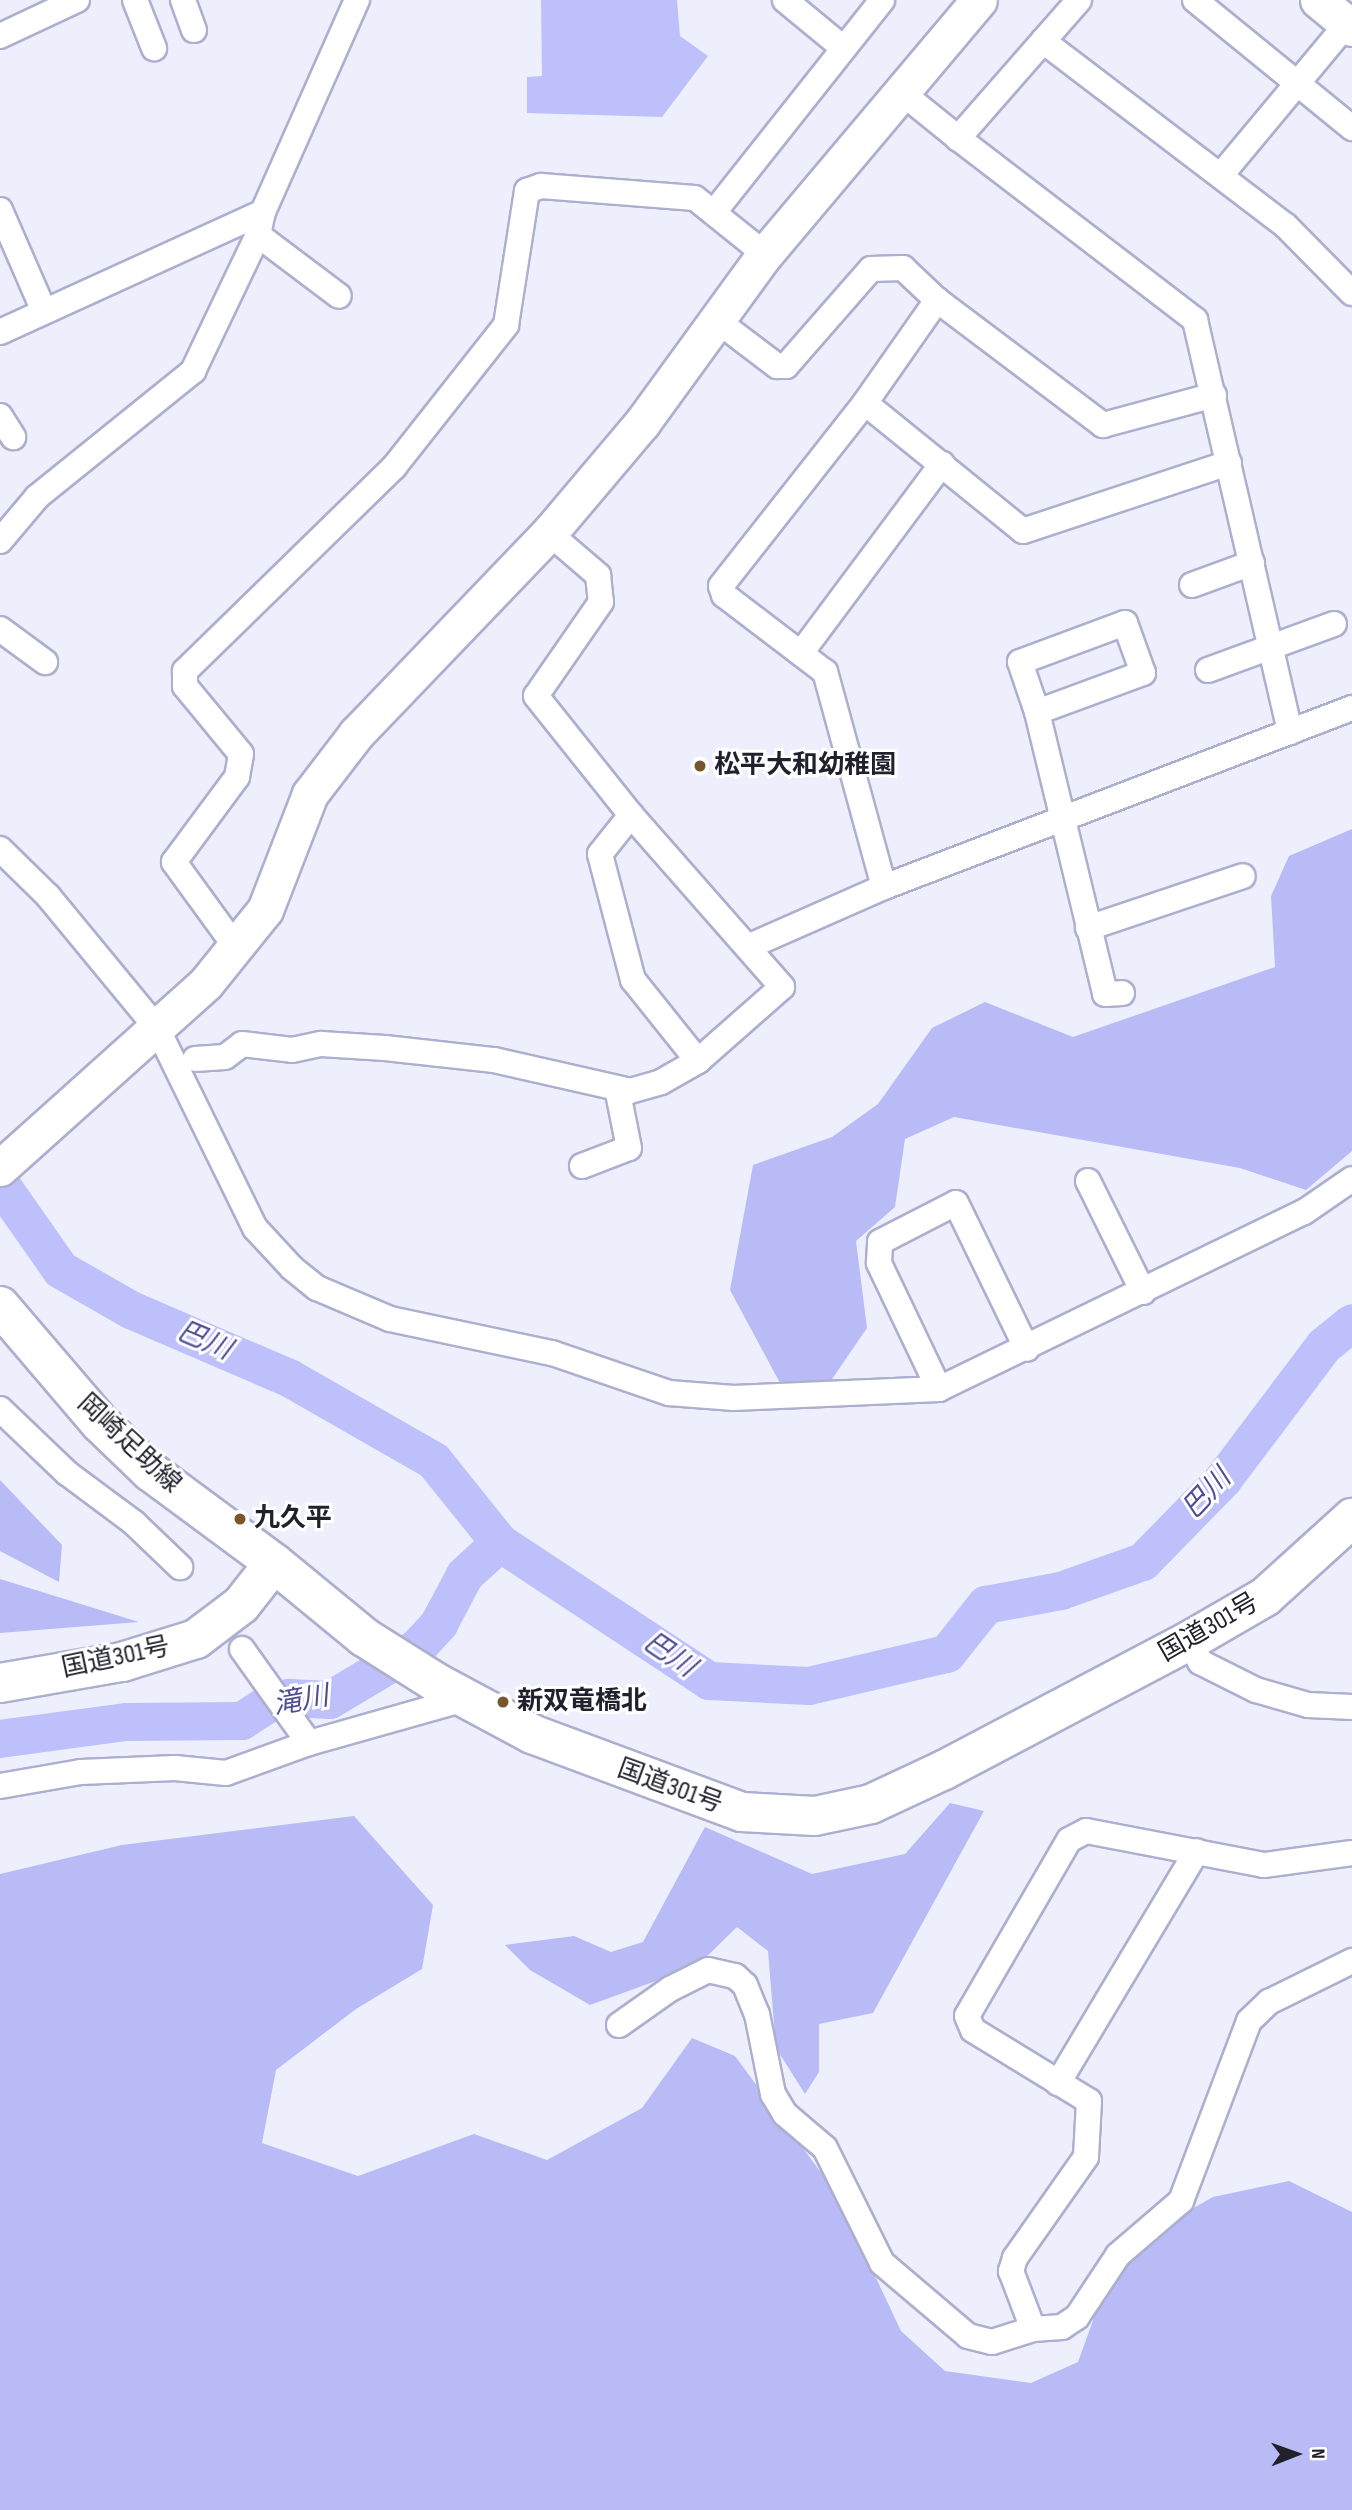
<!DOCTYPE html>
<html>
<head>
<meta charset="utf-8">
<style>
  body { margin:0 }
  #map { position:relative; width:1352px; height:2510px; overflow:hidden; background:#eeeffd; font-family:"Sofia Sans Condensed","Noto Sans JP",sans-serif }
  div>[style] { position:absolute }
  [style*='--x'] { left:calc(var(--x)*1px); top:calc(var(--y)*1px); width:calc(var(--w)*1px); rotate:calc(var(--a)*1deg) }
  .forest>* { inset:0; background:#b8bbf6 }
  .water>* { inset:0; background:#bdc0fb }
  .river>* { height:38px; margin:-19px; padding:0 19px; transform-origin:19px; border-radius:19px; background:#bdc0fb }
  .roads { filter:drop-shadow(2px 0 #adafcf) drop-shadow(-2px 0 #adafcf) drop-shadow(0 2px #adafcf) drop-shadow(0 -2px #adafcf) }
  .street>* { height:24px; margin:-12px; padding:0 12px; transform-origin:12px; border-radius:12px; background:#fff }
  .secondary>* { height:35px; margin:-17.5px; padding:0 17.5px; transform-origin:17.5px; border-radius:17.5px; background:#fff }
  .primary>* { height:38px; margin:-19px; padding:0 19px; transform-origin:19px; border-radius:19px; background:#fff }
  .highway>* { height:38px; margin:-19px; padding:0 19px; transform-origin:19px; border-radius:19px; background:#fff }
  .dots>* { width:19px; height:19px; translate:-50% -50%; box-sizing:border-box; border:4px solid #fff; border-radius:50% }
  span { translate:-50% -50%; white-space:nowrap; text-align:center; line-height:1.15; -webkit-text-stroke:6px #fff; paint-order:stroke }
  .poi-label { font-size:26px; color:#21212e; font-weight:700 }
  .left { translate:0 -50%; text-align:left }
  .street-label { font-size:26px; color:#21212e }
  .water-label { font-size:28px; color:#4f4d94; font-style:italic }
  .north { position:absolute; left:1261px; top:2419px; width:70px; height:70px; -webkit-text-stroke:5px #fff; paint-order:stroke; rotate:89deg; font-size:19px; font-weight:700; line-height:28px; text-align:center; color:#21212e }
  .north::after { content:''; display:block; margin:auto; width:24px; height:32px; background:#21212e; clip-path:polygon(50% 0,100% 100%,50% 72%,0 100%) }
</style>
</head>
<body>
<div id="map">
  <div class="forest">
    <div style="clip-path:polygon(1352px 829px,1352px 1151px,1306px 1190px,1240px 1168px,954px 1117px,905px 1139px,895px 1207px,856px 1241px,867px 1328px,830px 1382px,780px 1383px,730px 1290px,753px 1165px,832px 1137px,878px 1104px,932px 1028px,985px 1002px,1073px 1037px,1275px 967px,1271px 896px,1289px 856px)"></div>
    <div style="clip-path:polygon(0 1480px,62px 1545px,59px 1582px,0 1551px)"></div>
    <div style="clip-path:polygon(0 1579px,139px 1622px,0 1633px)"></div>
    <div style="clip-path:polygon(950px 1803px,984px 1811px,873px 2013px,819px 2024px,819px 2072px,805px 2094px,776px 2048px,768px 1951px,737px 1927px,697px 1966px,590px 2005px,530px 1970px,505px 1945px,574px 1936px,611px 1952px,643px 1942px,705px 1827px,812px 1874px,905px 1854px)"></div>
    <div style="clip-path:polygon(354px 1816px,433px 1905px,422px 1969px,356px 2009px,276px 2070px,262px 2143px,358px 2176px,474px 2134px,547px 2160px,642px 2108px,692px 2038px,735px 2056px,836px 2193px,901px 2331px,945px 2371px,1031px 2383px,1078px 2362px,1099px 2304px,1143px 2237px,1213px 2197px,1289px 2181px,1352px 2212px,1352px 2510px,0 2510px,0 1874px,122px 1845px)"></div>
  </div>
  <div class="water">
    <div style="clip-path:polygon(541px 0,677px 0,680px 36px,708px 56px,662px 117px,527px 113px,527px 77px,542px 76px)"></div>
  </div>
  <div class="river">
    <div style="--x:0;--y:1183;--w:106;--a:55"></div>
    <div style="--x:61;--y:1270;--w:81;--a:29.7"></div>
    <div style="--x:131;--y:1310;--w:174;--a:23.3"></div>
    <div style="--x:291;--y:1379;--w:165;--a:29.8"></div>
    <div style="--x:434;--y:1461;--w:105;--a:51.2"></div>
    <div style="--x:500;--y:1543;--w:250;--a:33.4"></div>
    <div style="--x:709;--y:1681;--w:100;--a:2.9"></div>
    <div style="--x:809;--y:1686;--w:142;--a:-13.1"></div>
    <div style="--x:947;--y:1654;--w:63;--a:-51.5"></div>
    <div style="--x:986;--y:1605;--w:76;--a:-10.6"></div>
    <div style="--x:1061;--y:1591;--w:87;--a:-19.5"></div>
    <div style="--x:1143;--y:1562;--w:115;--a:-45.7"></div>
    <div style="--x:1223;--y:1480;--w:168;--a:-53"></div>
    <div style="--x:1324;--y:1346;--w:36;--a:-39"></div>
    <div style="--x:0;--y:1739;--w:127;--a:-7.7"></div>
    <div style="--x:126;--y:1722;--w:116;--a:-0.5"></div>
    <div style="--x:242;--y:1721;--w:33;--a:-33"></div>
    <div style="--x:270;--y:1703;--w:20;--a:-15"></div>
    <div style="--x:289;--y:1698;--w:41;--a:2.8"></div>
    <div style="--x:330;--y:1700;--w:101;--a:-30.9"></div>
    <div style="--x:417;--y:1648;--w:33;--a:-47"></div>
    <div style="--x:439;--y:1624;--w:55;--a:-62"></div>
    <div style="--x:465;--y:1575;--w:47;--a:-42.4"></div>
  </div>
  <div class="roads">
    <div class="street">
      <div style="--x:135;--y:0;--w:52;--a:68.4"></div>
      <div style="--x:183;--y:0;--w:32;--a:70"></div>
      <div style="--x:785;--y:0;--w:74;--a:39.5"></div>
      <div style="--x:1079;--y:0;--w:184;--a:131.2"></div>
      <div style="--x:958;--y:138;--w:299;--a:37.5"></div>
      <div style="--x:1195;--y:320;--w:423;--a:77"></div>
      <div style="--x:1195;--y:0;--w:203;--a:39.2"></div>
      <div style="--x:0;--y:36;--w:85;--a:-25.1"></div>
      <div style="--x:1043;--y:41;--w:305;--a:37.3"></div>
      <div style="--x:1286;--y:226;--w:94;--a:45.4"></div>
      <div style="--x:901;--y:92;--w:73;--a:38.9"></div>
      <div style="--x:1221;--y:175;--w:197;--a:-50.2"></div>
      <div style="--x:0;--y:210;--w:110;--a:66.5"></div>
      <div style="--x:715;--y:211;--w:269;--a:-51.6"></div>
      <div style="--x:258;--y:235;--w:101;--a:37"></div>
      <div style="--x:715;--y:319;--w:78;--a:37.2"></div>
      <div style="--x:777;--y:366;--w:9;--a:0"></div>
      <div style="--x:786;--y:366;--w:129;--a:-48.8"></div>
      <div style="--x:871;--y:269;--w:32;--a:-2"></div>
      <div style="--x:903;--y:268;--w:50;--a:43.4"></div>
      <div style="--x:0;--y:332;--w:289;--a:-24.5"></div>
      <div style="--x:263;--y:212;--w:232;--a:-66.1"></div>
      <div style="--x:865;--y:403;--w:203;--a:39"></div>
      <div style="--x:1023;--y:531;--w:217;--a:-18.3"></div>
      <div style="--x:0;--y:416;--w:25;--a:58"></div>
      <div style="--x:549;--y:533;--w:65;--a:40.6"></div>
      <div style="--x:598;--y:575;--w:27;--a:84"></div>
      <div style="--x:601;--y:602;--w:114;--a:124.7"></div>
      <div style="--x:536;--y:696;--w:152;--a:51.4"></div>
      <div style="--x:631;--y:815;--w:229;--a:48.7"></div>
      <div style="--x:782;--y:987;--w:112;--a:138.6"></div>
      <div style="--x:698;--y:1061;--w:104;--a:-128.7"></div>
      <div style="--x:633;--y:980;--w:130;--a:-104.7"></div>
      <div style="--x:600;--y:854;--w:50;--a:-51.5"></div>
      <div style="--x:0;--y:541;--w:57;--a:-49.9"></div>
      <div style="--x:37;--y:497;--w:201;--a:-38.9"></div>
      <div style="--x:193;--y:371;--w:151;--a:-64.5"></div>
      <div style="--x:258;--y:235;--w:24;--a:-78"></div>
      <div style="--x:1192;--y:585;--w:64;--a:-20.1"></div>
      <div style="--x:0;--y:629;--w:56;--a:36.3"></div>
      <div style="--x:801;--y:653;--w:236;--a:-53.3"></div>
      <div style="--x:1208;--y:670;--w:134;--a:-20.1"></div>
      <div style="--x:1037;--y:712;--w:113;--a:-20.2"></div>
      <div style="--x:1143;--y:673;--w:53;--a:-109.8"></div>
      <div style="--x:1125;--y:623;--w:112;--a:159.6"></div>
      <div style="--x:1020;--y:662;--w:53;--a:71.2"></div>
      <div style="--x:1037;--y:712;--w:290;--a:76.4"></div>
      <div style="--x:1105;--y:994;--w:17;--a:-3"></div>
      <div style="--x:0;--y:849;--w:67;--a:44.4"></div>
      <div style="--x:48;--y:896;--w:171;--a:50.5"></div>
      <div style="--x:157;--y:1028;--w:223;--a:63.9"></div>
      <div style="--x:255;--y:1228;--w:54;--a:47.2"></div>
      <div style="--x:292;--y:1268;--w:32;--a:39"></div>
      <div style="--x:317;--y:1288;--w:79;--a:23"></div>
      <div style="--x:390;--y:1319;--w:166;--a:11.9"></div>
      <div style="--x:552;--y:1353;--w:124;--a:18.9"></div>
      <div style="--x:669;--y:1393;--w:65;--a:4.4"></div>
      <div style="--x:734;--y:1398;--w:205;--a:-2.5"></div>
      <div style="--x:939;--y:1389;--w:406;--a:-25.9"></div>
      <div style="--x:1304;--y:1212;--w:58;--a:-34.5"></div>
      <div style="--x:884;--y:887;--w:223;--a:-105.3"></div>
      <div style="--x:825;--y:672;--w:127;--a:-142.7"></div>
      <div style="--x:724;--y:595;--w:9;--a:-108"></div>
      <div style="--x:721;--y:586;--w:233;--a:-51.8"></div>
      <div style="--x:865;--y:403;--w:126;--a:-55"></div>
      <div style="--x:937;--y:300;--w:208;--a:37"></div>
      <div style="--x:1103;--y:425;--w:115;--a:-15.1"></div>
      <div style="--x:1088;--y:928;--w:163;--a:-18.5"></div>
      <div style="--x:235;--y:946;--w:104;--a:-126"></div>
      <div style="--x:174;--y:862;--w:106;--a:-53.5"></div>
      <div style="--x:237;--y:777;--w:23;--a:-80"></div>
      <div style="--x:241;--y:754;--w:88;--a:-129.5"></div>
      <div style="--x:185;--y:686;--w:15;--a:-90"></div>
      <div style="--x:185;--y:671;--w:292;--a:-44.3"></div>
      <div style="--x:394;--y:467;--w:181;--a:-51.7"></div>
      <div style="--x:506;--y:325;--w:136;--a:-81.1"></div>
      <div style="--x:527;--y:191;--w:15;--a:-20"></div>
      <div style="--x:541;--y:186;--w:154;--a:4.5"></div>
      <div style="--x:695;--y:198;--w:90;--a:38.7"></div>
      <div style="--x:750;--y:946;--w:146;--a:-23.8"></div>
      <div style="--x:884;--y:887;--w:501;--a:-20.93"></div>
      <div style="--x:195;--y:1059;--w:30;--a:-4"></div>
      <div style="--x:225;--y:1057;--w:21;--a:-37"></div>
      <div style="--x:242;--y:1044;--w:50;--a:6.8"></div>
      <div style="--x:292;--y:1050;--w:30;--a:-12"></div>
      <div style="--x:321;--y:1044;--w:64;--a:3.6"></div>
      <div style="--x:385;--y:1048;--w:110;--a:6.3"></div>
      <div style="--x:494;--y:1060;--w:139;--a:12.8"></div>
      <div style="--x:630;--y:1091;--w:32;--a:-16"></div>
      <div style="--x:661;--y:1082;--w:43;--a:-29.6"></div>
      <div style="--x:582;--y:1166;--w:50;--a:-21"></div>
      <div style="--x:629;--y:1148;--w:61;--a:-101.3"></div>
      <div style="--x:1088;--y:1181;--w:124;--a:63.6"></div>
      <div style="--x:939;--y:1389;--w:140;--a:-115.5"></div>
      <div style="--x:879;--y:1263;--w:21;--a:-87"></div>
      <div style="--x:880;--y:1242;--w:85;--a:-27.2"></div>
      <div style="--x:956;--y:1203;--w:162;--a:64.1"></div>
      <div style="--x:0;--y:1409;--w:93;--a:43.7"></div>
      <div style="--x:67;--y:1473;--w:84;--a:36.7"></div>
      <div style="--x:134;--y:1523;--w:64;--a:43.7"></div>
      <div style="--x:1189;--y:1641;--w:24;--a:62"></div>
      <div style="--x:1200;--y:1662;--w:63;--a:26.6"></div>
      <div style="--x:1256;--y:1690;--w:54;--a:16.1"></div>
      <div style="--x:1308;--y:1705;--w:44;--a:2.6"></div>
      <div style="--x:242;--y:1649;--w:115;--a:54.5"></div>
      <div style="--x:0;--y:1786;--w:82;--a:-9.8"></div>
      <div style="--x:81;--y:1772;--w:94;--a:-2.4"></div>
      <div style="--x:175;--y:1768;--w:51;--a:5.6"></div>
      <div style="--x:226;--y:1773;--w:88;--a:-19.9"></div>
      <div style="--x:309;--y:1743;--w:162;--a:-15.8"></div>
      <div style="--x:1352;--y:1853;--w:89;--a:172.2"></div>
      <div style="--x:1264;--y:1865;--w:181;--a:-169.2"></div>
      <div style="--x:1086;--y:1831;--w:19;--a:152"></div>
      <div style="--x:1069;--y:1840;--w:203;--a:120.1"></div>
      <div style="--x:967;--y:2016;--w:15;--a:67"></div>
      <div style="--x:973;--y:2030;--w:136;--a:31.5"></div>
      <div style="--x:1089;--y:2101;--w:56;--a:93.1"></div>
      <div style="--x:1086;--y:2157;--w:123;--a:125.1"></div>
      <div style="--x:1015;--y:2258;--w:14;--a:107"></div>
      <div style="--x:1011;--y:2271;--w:62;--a:69.2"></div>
      <div style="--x:1033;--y:2329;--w:29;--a:-4"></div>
      <div style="--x:1062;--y:2327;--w:18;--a:-34"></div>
      <div style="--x:1077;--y:2317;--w:74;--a:-56.5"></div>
      <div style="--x:1118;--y:2255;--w:83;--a:-40.6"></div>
      <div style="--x:1181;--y:2201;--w:192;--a:-69.3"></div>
      <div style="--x:1249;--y:2021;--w:28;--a:-44"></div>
      <div style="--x:1269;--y:2002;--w:93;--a:-26.3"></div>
      <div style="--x:619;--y:2025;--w:62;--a:-35.2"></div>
      <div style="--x:670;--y:1989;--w:42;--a:-26.6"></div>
      <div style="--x:708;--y:1970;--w:28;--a:13"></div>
      <div style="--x:735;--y:1976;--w:13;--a:42"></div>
      <div style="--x:745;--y:1985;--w:31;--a:68"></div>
      <div style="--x:757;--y:2014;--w:82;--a:78.7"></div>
      <div style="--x:773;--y:2094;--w:23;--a:59"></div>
      <div style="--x:785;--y:2114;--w:52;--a:40.4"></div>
      <div style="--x:825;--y:2148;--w:128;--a:63.6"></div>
      <div style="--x:882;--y:2263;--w:113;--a:40.3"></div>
      <div style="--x:968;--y:2336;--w:25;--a:14"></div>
      <div style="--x:992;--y:2342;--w:43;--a:-17.6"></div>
      <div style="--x:1058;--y:2083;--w:270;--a:-59.1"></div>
    </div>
    <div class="secondary">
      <div style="--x:1318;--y:0;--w:44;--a:39.5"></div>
      <div style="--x:0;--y:1168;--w:277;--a:-41.9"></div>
      <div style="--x:206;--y:983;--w:94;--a:-51.1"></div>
      <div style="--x:265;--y:910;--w:124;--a:-68.8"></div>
      <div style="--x:310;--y:794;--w:76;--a:-52.5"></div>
      <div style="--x:356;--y:734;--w:279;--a:-46.2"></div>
      <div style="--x:549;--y:533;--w:144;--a:-49.8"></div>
      <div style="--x:642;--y:423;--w:209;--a:-54"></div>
      <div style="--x:765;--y:254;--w:332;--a:-49.9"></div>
    </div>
    <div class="primary">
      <div style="--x:0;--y:1306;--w:154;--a:49.5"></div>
      <div style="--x:100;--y:1423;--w:71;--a:43.9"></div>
      <div style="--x:151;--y:1472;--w:153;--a:36.5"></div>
    </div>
    <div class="highway">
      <div style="--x:0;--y:1683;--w:124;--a:-9.8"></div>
      <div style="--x:122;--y:1662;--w:77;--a:-17.3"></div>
      <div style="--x:196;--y:1639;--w:56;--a:-37.1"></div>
      <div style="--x:241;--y:1605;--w:53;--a:-51.8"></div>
      <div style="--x:274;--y:1563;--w:117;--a:39.4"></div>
      <div style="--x:364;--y:1637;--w:86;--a:32.2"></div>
      <div style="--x:437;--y:1683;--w:108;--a:28.2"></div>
      <div style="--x:532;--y:1734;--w:224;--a:20.4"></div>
      <div style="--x:742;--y:1812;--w:73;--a:3.1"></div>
      <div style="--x:815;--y:1816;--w:57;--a:-12.1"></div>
      <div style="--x:871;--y:1804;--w:81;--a:-25"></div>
      <div style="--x:944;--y:1770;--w:277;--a:-27.8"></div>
      <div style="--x:1189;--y:1641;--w:88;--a:-30.1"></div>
      <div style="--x:1265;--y:1597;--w:118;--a:-42.2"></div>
    </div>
  </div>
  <div class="dots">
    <div style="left:700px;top:766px;background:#78572d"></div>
    <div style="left:240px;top:1519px;background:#78572d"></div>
    <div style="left:503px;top:1702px;background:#78572d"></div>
  </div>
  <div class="poi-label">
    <span class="left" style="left:714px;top:766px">松平大和幼稚園</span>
    <span class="left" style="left:254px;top:1519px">九久平</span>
    <span class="left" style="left:517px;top:1702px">新双竜橋北</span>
  </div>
  <div class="street-label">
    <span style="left:129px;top:1444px;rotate:43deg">岡崎足助線</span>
    <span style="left:1209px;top:1628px;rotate:-30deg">国道301号</span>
    <span style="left:116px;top:1658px;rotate:-12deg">国道301号</span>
    <span style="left:670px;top:1787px;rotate:20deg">国道301号</span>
  </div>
  <div class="water-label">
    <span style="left:204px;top:1341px;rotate:23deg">巴川</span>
    <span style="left:1207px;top:1494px;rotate:-47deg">巴川</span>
    <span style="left:669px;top:1655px;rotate:34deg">巴川</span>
    <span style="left:301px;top:1701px;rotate:-10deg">滝川</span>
  </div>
  <div class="north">N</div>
</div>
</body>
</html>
